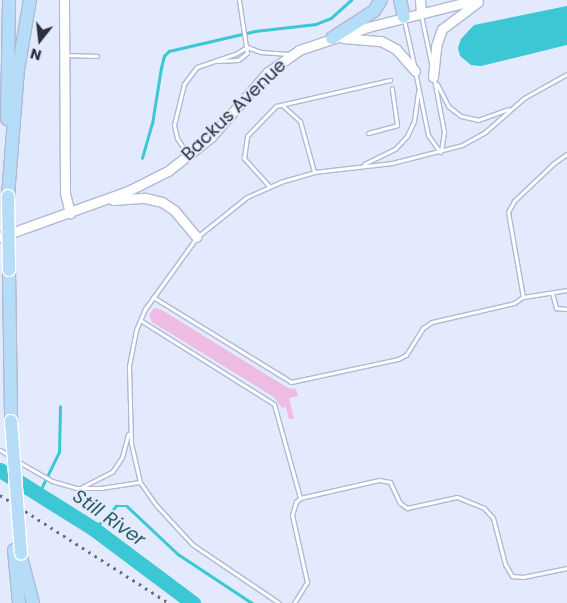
<!DOCTYPE html>
<html>
<head>
<meta charset="utf-8">
<style>
  body { margin:0 }
  #map { position:relative; width:567px; height:603px; overflow:hidden; background:#e3eafd; font-family:Poppins,sans-serif }
  div>[style] { position:absolute }
  [style*='--x'] { left:calc(var(--x)*1px); top:calc(var(--y)*1px); width:calc(var(--w)*1px); rotate:calc(var(--a)*1deg) }
  .green>* { inset:0; background:#eebbe2 }
  .water>* { inset:0; background:#3bc7d4 }
  .stream>* { height:2.5px; margin:-1.25px; padding:0 1.25px; transform-origin:1.25px; border-radius:1.25px; background:#3bc7d4 }
  .river>* { height:15px; margin:-7.5px; padding:0 7.5px; transform-origin:7.5px; border-radius:7.5px; background:#3bc7d4 }
  .roads { filter:drop-shadow(1px 0 #aeb9d6) drop-shadow(-1px 0 #aeb9d6) drop-shadow(0 1px #aeb9d6) drop-shadow(0 -1px #aeb9d6) }
  .lane>* { height:3px; margin:-1.5px; padding:0 1.5px; transform-origin:1.5px; border-radius:1.5px; background:#fff }
  .secondary>* { height:9px; margin:-4.5px; padding:0 4.5px; transform-origin:4.5px; border-radius:4.5px; background:#fff }
  .highway>* { height:12px; margin:-6px; padding:0 6px; transform-origin:6px; border-radius:6px; background:#b6ddf7 }
  .rail>* { height:2.5px; margin-top:-1.25px; transform-origin:0; background:repeating-linear-gradient(90deg,#676c7a 0 2.5px,transparent 0 7.5px) }
  .bridges { filter:drop-shadow(1px 0 #fff) drop-shadow(-1px 0 #fff) drop-shadow(0 1px #fff) drop-shadow(0 -1px #fff) }
  .highway-bridge>* { height:12px; margin:-6px; padding:0 6px; transform-origin:6px; border-radius:6px; background:#b6ddf7 }
  span { translate:-50% -50%; white-space:nowrap; text-align:center; line-height:1.15; -webkit-text-stroke:4px #e3eafd; paint-order:stroke }
  .street-label { font-size:18px; color:#2c303c }
  .water-label { font-size:19px; color:#275e64; font-style:italic }
  .north { position:absolute; left:15px; top:15px; width:50px; height:50px; -webkit-text-stroke:4px #e3eafd; paint-order:stroke; rotate:196deg; font-size:14px; font-weight:700; line-height:20px; text-align:center; color:#2c303c }
  .north::after { content:''; display:block; margin:auto; width:18px; height:22px; background:#2c303c; clip-path:polygon(50% 0,100% 100%,50% 72%,0 100%) }
</style>
</head>
<body>
<div id="map">
  <div class="green">
    <div style="clip-path:polygon(154px 308px,162px 310px,288px 388px,296px 389px,298px 396px,289px 398px,294px 419px,289px 419px,286px 407px,282px 408px,274px 397px,152px 322px,149px 315px)"></div>
  </div>
  <div class="water">
    <div style="clip-path:polygon(567px 6px,567px 45px,481px 66px,471px 65px,460px 56px,458px 48px,461px 39px,474px 25px)"></div>
  </div>
  <div class="stream">
    <div style="--x:142;--y:158;--w:35;--a:-74"></div>
    <div style="--x:152;--y:124;--w:57;--a:-80.9"></div>
    <div style="--x:161;--y:68;--w:12;--a:-76"></div>
    <div style="--x:164;--y:56;--w:7;--a:-45"></div>
    <div style="--x:169;--y:51;--w:88;--a:-13.1"></div>
    <div style="--x:255;--y:31;--w:61;--a:-6.5"></div>
    <div style="--x:316;--y:24;--w:16;--a:-22"></div>
    <div style="--x:331;--y:18;--w:27;--a:-42"></div>
    <div style="--x:39;--y:493;--w:46;--a:-64"></div>
    <div style="--x:59;--y:452;--w:45;--a:-88.7"></div>
    <div style="--x:94;--y:529;--w:32;--a:-46"></div>
    <div style="--x:116;--y:506;--w:11;--a:0"></div>
    <div style="--x:127;--y:506;--w:70;--a:43.3"></div>
    <div style="--x:178;--y:554;--w:89;--a:33.5"></div>
  </div>
  <div class="river">
    <div style="--x:0;--y:470;--w:111;--a:32.1"></div>
    <div style="--x:94;--y:529;--w:124;--a:36.8"></div>
  </div>
  <div class="roads">
    <div class="lane">
      <div style="--x:421;--y:15;--w:49;--a:78.2"></div>
      <div style="--x:404;--y:20;--w:46;--a:77.5"></div>
      <div style="--x:247;--y:47;--w:15;--a:20"></div>
      <div style="--x:261;--y:52;--w:28;--a:4"></div>
      <div style="--x:66;--y:55;--w:31;--a:2"></div>
      <div style="--x:217;--y:61;--w:21;--a:-3"></div>
      <div style="--x:238;--y:60;--w:11;--a:-38"></div>
      <div style="--x:247;--y:53;--w:54;--a:-98.6"></div>
      <div style="--x:415;--y:71;--w:65;--a:78.5"></div>
      <div style="--x:428;--y:135;--w:21;--a:55"></div>
      <div style="--x:434;--y:79;--w:54;--a:79.3"></div>
      <div style="--x:444;--y:132;--w:19;--a:99"></div>
      <div style="--x:437;--y:84;--w:25;--a:63"></div>
      <div style="--x:448;--y:106;--w:16;--a:38"></div>
      <div style="--x:461;--y:116;--w:17;--a:13"></div>
      <div style="--x:478;--y:120;--w:32;--a:-20"></div>
      <div style="--x:282;--y:105;--w:24;--a:42"></div>
      <div style="--x:300;--y:121;--w:53;--a:74.6"></div>
      <div style="--x:368;--y:133;--w:30;--a:-15"></div>
      <div style="--x:397;--y:125;--w:37;--a:-98"></div>
      <div style="--x:188;--y:155;--w:20;--a:-123"></div>
      <div style="--x:177;--y:138;--w:13;--a:-103"></div>
      <div style="--x:174;--y:125;--w:42;--a:-76.3"></div>
      <div style="--x:184;--y:84;--w:21;--a:-53"></div>
      <div style="--x:197;--y:67;--w:40;--a:-18.9"></div>
      <div style="--x:235;--y:54;--w:14;--a:-30"></div>
      <div style="--x:364;--y:164;--w:34;--a:-26"></div>
      <div style="--x:395;--y:149;--w:18;--a:-47"></div>
      <div style="--x:407;--y:136;--w:17;--a:-65"></div>
      <div style="--x:414;--y:121;--w:30;--a:-82"></div>
      <div style="--x:269;--y:186;--w:38;--a:-132"></div>
      <div style="--x:244;--y:158;--w:22;--a:-82"></div>
      <div style="--x:247;--y:136;--w:42;--a:-46"></div>
      <div style="--x:276;--y:106;--w:117;--a:-12.8"></div>
      <div style="--x:552;--y:293;--w:16;--a:75"></div>
      <div style="--x:556;--y:308;--w:11;--a:5"></div>
      <div style="--x:153;--y:297;--w:162;--a:31.6"></div>
      <div style="--x:291;--y:382;--w:109;--a:-12.1"></div>
      <div style="--x:398;--y:359;--w:9;--a:-27"></div>
      <div style="--x:406;--y:355;--w:32;--a:-58"></div>
      <div style="--x:423;--y:328;--w:11;--a:-34"></div>
      <div style="--x:432;--y:322;--w:84;--a:-13"></div>
      <div style="--x:514;--y:303;--w:11;--a:-34"></div>
      <div style="--x:523;--y:297;--w:86;--a:-100"></div>
      <div style="--x:508;--y:212;--w:13;--a:-61"></div>
      <div style="--x:514;--y:201;--w:55;--a:-43.5"></div>
      <div style="--x:554;--y:163;--w:16;--a:-35"></div>
      <div style="--x:523;--y:297;--w:45;--a:-9"></div>
      <div style="--x:140;--y:320;--w:158;--a:32.1"></div>
      <div style="--x:274;--y:404;--w:98;--a:74.5"></div>
      <div style="--x:0;--y:450;--w:12;--a:31"></div>
      <div style="--x:17;--y:461;--w:40;--a:29.7"></div>
      <div style="--x:52;--y:481;--w:25;--a:16"></div>
      <div style="--x:76;--y:488;--w:25;--a:0"></div>
      <div style="--x:101;--y:488;--w:39;--a:-9"></div>
      <div style="--x:82;--y:487;--w:34;--a:-27"></div>
      <div style="--x:112;--y:472;--w:18;--a:-56"></div>
      <div style="--x:122;--y:457;--w:24;--a:-75"></div>
      <div style="--x:279;--y:603;--w:105;--a:-145.9"></div>
      <div style="--x:192;--y:544;--w:53;--a:-132.7"></div>
      <div style="--x:156;--y:505;--w:28;--a:-125"></div>
      <div style="--x:140;--y:482;--w:40;--a:-103"></div>
      <div style="--x:131;--y:443;--w:77;--a:-91.5"></div>
      <div style="--x:129;--y:366;--w:37;--a:-79"></div>
      <div style="--x:136;--y:330;--w:23;--a:-67"></div>
      <div style="--x:145;--y:309;--w:89;--a:-54.2"></div>
      <div style="--x:197;--y:237;--w:64;--a:-38.7"></div>
      <div style="--x:247;--y:197;--w:36;--a:-24"></div>
      <div style="--x:280;--y:182;--w:35;--a:-16"></div>
      <div style="--x:314;--y:172;--w:79;--a:-6.6"></div>
      <div style="--x:392;--y:163;--w:72;--a:-14.4"></div>
      <div style="--x:462;--y:145;--w:25;--a:-29"></div>
      <div style="--x:484;--y:133;--w:53;--a:-41.2"></div>
      <div style="--x:524;--y:98;--w:49;--a:-29.2"></div>
      <div style="--x:294;--y:603;--w:25;--a:-58"></div>
      <div style="--x:307;--y:582;--w:69;--a:-102.6"></div>
      <div style="--x:292;--y:515;--w:14;--a:-73"></div>
      <div style="--x:296;--y:502;--w:6;--a:-45"></div>
      <div style="--x:300;--y:498;--w:81;--a:-12.8"></div>
      <div style="--x:379;--y:480;--w:11;--a:10"></div>
      <div style="--x:390;--y:482;--w:23;--a:65"></div>
      <div style="--x:400;--y:503;--w:9;--a:36"></div>
      <div style="--x:407;--y:508;--w:51;--a:-12.4"></div>
      <div style="--x:457;--y:497;--w:29;--a:22"></div>
      <div style="--x:484;--y:508;--w:13;--a:48"></div>
      <div style="--x:493;--y:518;--w:48;--a:75.4"></div>
      <div style="--x:505;--y:564;--w:14;--a:60"></div>
      <div style="--x:512;--y:576;--w:11;--a:5"></div>
      <div style="--x:523;--y:577;--w:45;--a:-11.6"></div>
    </div>
    <div class="secondary">
      <div style="--x:64;--y:0;--w:193;--a:89.7"></div>
      <div style="--x:65;--y:193;--w:21;--a:76"></div>
      <div style="--x:420;--y:0;--w:13;--a:86"></div>
      <div style="--x:343;--y:38;--w:38;--a:5"></div>
      <div style="--x:381;--y:41;--w:17;--a:28"></div>
      <div style="--x:396;--y:49;--w:29;--a:49"></div>
      <div style="--x:433;--y:77;--w:31;--a:-84"></div>
      <div style="--x:436;--y:46;--w:18;--a:-71"></div>
      <div style="--x:442;--y:29;--w:45;--a:-36.9"></div>
      <div style="--x:113;--y:200;--w:32;--a:-4"></div>
      <div style="--x:145;--y:198;--w:17;--a:13"></div>
      <div style="--x:162;--y:202;--w:14;--a:34"></div>
      <div style="--x:174;--y:210;--w:35;--a:50"></div>
      <div style="--x:0;--y:237;--w:136;--a:-19.8"></div>
      <div style="--x:128;--y:191;--w:45;--a:-26.6"></div>
      <div style="--x:168;--y:171;--w:55;--a:-38.3"></div>
      <div style="--x:211;--y:137;--w:86;--a:-48.8"></div>
      <div style="--x:268;--y:72;--w:38;--a:-35"></div>
      <div style="--x:299;--y:50;--w:73;--a:-18.4"></div>
      <div style="--x:368;--y:27;--w:110;--a:-14.2"></div>
    </div>
    <div class="highway">
      <div style="--x:400;--y:0;--w:17;--a:77"></div>
      <div style="--x:332;--y:38;--w:50;--a:-32.7"></div>
      <div style="--x:374;--y:11;--w:13;--a:-58"></div>
      <div style="--x:7;--y:119;--w:119;--a:-89"></div>
      <div style="--x:8;--y:196;--w:126;--a:-85.5"></div>
      <div style="--x:18;--y:70;--w:71;--a:-80.3"></div>
      <div style="--x:9;--y:270;--w:151;--a:89.2"></div>
      <div style="--x:14;--y:550;--w:53;--a:84.6"></div>
      <div style="--x:21;--y:557;--w:48;--a:75.4"></div>
    </div>
  </div>
  <div class="rail">
    <div style="--x:0;--y:495;--w:201;--a:32.6"></div>
  </div>
  <div class="bridges">
    <div class="highway-bridge">
      <div style="--x:8;--y:196;--w:74;--a:89.2"></div>
      <div style="--x:11;--y:421;--w:133;--a:85.7"></div>
    </div>
  </div>
  <div class="street-label">
    <span style="left:234px;top:110px;rotate:-44deg">Backus Avenue</span>
  </div>
  <div class="water-label">
    <span style="left:109px;top:518px;rotate:35deg">Still River</span>
  </div>
  <div class="north">N</div>
</div>
</body>
</html>
